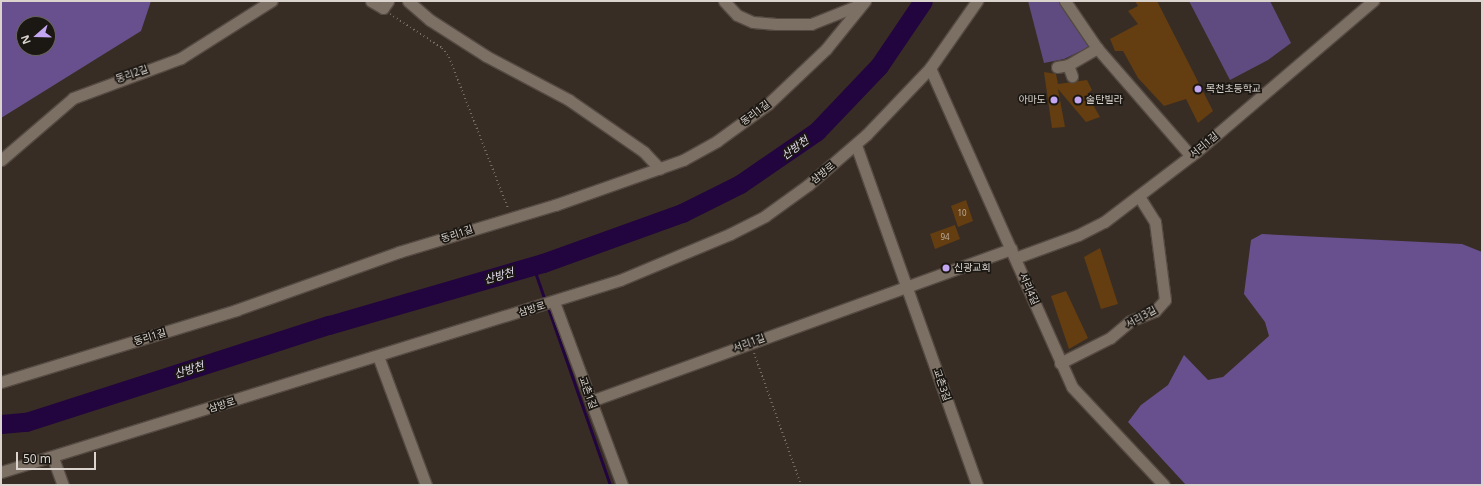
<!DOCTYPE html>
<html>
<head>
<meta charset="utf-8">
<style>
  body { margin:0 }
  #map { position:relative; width:1483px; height:486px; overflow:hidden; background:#382d24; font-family:"Noto Sans","Noto Sans KR",sans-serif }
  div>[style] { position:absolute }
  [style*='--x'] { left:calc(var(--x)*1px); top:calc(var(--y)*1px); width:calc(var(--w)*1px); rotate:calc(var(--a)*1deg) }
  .green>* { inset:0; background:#604b80 }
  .forest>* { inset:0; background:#68508e }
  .stream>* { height:3px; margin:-1.5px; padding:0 1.5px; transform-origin:1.5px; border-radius:1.5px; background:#22053e }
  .river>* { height:19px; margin:-9.5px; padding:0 9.5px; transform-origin:9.5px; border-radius:9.5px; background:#22053e }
  .building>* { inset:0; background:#643d10 }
  .path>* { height:2px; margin-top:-1px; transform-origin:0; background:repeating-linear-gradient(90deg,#776e66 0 1px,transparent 0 4px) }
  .roads { filter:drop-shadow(1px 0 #544a42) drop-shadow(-1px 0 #544a42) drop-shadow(0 1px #544a42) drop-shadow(0 -1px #544a42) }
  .minor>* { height:11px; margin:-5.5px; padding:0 5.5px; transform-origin:5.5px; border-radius:5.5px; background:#7c6f64 }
  .dots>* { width:11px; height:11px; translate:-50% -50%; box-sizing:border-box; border:2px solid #1b1712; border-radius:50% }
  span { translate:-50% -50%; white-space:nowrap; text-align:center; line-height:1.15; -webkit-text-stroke:3.5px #1b1712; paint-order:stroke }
  .number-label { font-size:8px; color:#bdae9e }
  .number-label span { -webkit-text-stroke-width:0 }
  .street-label { font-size:10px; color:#dbd4ce }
  .poi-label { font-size:10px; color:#dbd4ce }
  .left { translate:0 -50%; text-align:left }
  .right { translate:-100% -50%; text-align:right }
  .water-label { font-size:11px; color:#e4def0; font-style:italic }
  .frame { position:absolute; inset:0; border:2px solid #dbd4ce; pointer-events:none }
  .north { position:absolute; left:16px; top:16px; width:40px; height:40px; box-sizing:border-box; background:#1b1712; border:1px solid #68635d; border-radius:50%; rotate:250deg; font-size:11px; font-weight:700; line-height:16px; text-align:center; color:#dbd4ce }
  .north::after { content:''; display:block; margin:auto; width:14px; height:18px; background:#c3a7f2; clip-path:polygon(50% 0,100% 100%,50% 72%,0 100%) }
  .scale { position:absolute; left:16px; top:452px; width:80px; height:18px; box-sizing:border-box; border:2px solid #dbd4ce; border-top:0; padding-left:5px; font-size:12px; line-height:14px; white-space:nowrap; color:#dbd4ce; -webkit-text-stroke:3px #1b1712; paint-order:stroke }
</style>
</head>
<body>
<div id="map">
  <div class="green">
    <div style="clip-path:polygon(1028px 1px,1059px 1px,1089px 47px,1064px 59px,1044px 63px)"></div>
    <div style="clip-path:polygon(1189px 1px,1270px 1px,1291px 43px,1268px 60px,1230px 80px)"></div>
  </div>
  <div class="forest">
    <div style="clip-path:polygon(evenodd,1px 1px,151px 1px,141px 31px,1px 118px,1px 1px,24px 24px,48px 24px,48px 48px,24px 48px,24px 24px)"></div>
    <div style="clip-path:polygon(1262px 234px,1462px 244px,1482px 252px,1482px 485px,1186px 485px,1128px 422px,1141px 405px,1168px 385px,1184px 355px,1208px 380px,1223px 377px,1269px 336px,1265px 322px,1244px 294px,1251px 240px)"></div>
  </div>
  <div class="stream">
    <div style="--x:533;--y:266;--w:36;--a:71"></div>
    <div style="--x:547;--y:305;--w:191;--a:70.7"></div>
  </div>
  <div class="river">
    <div style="--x:1;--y:424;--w:25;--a:-5"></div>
    <div style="--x:26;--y:422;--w:318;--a:-17.8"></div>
    <div style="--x:329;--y:325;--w:223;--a:-16.2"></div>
    <div style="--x:543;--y:263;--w:148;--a:-19.8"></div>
    <div style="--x:682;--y:213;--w:65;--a:-26.6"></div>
    <div style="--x:740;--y:184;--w:93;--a:-34.5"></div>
    <div style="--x:817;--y:131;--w:90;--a:-46.4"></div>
    <div style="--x:879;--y:66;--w:78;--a:-55.9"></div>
  </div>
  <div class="building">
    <div style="clip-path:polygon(1135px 1px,1157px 1px,1213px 111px,1198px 123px,1186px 99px,1164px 106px,1138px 78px,1123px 51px,1115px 51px,1110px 39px,1138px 24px,1128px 11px,1138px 6px)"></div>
    <div style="clip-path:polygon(1044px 72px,1056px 74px,1058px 84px,1087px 80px,1092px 90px,1087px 94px,1100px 117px,1086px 122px,1058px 89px,1065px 127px,1052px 128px)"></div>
    <div style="clip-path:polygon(966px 200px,973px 221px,958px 227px,951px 206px)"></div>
    <div style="clip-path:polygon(955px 225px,960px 239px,935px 249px,930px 234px)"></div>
    <div style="clip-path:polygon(1100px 248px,1118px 304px,1101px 309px,1084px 257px)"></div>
    <div style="clip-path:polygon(1066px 291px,1088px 338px,1069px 349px,1051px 296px)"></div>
  </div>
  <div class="path">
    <div style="--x:390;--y:14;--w:62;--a:33.2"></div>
    <div style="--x:442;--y:48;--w:11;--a:52"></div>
    <div style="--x:449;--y:57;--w:162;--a:68.7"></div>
    <div style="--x:754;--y:353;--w:140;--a:70.4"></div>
  </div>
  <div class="roads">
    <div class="minor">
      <div style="--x:371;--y:1;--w:14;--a:30"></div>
      <div style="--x:383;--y:8;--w:9;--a:-54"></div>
      <div style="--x:408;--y:1;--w:29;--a:41"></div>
      <div style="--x:430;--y:20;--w:67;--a:32.7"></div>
      <div style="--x:486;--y:56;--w:94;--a:27.9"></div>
      <div style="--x:569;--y:100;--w:91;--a:34.7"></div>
      <div style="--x:644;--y:152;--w:23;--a:47"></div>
      <div style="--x:724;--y:1;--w:19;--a:47"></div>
      <div style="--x:737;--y:15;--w:17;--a:24"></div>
      <div style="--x:753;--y:22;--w:23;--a:5"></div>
      <div style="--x:776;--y:24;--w:35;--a:0"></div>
      <div style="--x:811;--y:24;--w:52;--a:-21.6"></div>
      <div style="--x:1065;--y:1;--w:57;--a:55.8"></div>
      <div style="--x:1097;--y:48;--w:143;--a:49"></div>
      <div style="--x:1068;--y:65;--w:12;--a:70"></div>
      <div style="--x:1057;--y:67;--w:11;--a:-10"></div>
      <div style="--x:1068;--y:65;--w:34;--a:-30"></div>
      <div style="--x:930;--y:68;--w:349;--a:66"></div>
      <div style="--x:1072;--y:387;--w:134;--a:46.8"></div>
      <div style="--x:856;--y:145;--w:361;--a:70.4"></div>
      <div style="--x:1;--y:160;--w:95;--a:-40.7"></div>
      <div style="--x:73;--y:98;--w:115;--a:-20.3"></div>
      <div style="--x:181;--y:58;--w:107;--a:-32.3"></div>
      <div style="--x:1015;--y:258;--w:67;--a:-20.1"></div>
      <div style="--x:1078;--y:235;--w:29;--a:-27"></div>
      <div style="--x:1104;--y:222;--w:116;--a:-37.3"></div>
      <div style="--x:1196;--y:152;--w:233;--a:-40.5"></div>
      <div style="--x:554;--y:302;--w:195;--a:69.6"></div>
      <div style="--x:378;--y:356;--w:138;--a:69.6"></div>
      <div style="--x:1060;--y:363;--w:56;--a:-26.6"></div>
      <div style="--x:1110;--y:338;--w:26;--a:-40"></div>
      <div style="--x:1130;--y:321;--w:27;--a:-22"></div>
      <div style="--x:1155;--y:311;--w:15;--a:-48"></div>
      <div style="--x:1165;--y:300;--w:79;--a:-97.3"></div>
      <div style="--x:1155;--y:222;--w:31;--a:-122"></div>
      <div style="--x:1;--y:382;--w:246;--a:-17"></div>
      <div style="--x:236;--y:310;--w:173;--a:-19.6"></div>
      <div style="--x:399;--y:252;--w:163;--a:-16.8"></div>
      <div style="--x:555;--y:205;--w:136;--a:-19.4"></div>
      <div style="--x:683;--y:160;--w:39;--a:-29"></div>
      <div style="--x:717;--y:141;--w:63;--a:-36"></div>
      <div style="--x:768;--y:104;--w:80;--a:-43.5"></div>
      <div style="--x:826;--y:49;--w:62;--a:-50.9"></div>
      <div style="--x:591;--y:401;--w:447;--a:-19.9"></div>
      <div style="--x:53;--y:458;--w:29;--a:70"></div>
      <div style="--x:1;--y:472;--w:648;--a:-17.23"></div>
      <div style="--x:620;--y:280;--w:119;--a:-22.7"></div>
      <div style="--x:730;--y:234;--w:39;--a:-27"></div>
      <div style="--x:765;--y:216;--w:53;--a:-35.8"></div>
      <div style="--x:808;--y:185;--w:77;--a:-40.8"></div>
      <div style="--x:866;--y:135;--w:93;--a:-46.3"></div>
      <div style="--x:930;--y:68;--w:82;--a:-55"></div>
    </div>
  </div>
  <div class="dots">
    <div style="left:1198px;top:89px;background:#c3a7f2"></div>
    <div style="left:1054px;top:100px;background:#c3a7f2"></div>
    <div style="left:1078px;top:100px;background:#c3a7f2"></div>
    <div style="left:946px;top:268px;background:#c3a7f2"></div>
  </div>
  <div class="number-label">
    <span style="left:962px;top:213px">10</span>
    <span style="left:945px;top:237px">94</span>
  </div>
  <div class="street-label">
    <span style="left:132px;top:74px;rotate:-19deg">동리2길</span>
    <span style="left:755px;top:113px;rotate:-37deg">동리1길</span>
    <span style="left:1204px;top:145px;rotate:-40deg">서리1길</span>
    <span style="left:823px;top:173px;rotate:-39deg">삼방로</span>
    <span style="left:457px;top:234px;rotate:-18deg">동리1길</span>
    <span style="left:1029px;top:289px;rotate:66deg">서리4길</span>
    <span style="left:532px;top:309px;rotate:-17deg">삼방로</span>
    <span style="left:1141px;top:317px;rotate:-29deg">서리3길</span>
    <span style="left:150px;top:337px;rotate:-17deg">동리1길</span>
    <span style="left:749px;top:343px;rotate:-20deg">서리1길</span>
    <span style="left:942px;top:385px;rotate:71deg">교촌3길</span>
    <span style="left:588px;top:393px;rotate:70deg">교촌1길</span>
    <span style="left:222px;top:405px;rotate:-17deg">삼방로</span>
  </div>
  <div class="poi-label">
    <span class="left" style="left:1206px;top:89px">목천초등학교</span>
    <span class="right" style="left:1046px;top:100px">아마도</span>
    <span class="left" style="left:1086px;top:100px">술탄빌라</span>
    <span class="left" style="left:954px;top:268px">신광교회</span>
  </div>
  <div class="water-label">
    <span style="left:795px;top:148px;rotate:-36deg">산방천</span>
    <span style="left:499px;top:276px;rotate:-16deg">산방천</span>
    <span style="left:189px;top:370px;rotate:-18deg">산방천</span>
  </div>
  <div class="frame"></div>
  <div class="north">N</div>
  <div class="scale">50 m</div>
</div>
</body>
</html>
